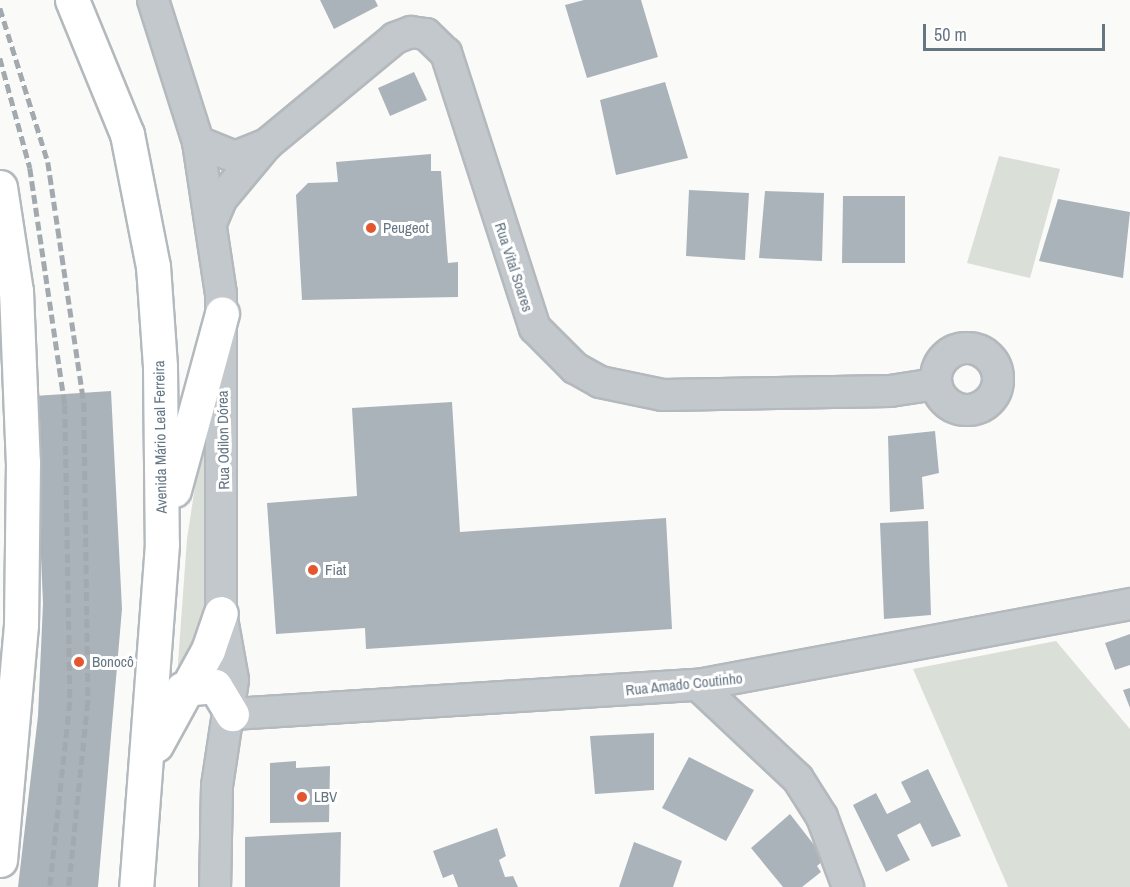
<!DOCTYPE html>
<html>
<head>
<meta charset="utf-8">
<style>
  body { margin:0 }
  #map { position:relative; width:1130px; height:887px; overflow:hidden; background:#fafaf8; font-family:"Archivo Narrow",sans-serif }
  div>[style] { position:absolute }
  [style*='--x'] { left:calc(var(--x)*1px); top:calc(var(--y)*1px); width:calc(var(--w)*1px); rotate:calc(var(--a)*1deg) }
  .green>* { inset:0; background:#dadfd7 }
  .building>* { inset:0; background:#aab3b9 }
  .roads { filter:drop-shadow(2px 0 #b4b9bd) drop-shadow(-2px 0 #b4b9bd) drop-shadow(0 2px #b4b9bd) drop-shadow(0 -2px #b4b9bd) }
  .minor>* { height:30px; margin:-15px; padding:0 15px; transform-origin:15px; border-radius:15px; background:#c3c8cc }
  .minor>.ring { margin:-15px; padding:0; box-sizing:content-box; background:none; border:30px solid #c3c8cc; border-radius:50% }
  .highway>* { height:33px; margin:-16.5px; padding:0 16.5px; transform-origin:16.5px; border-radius:16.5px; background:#fff }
  .rail>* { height:4.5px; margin-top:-2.25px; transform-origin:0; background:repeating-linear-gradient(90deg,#a2aab0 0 9px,transparent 0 13.5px) }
  .dots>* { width:16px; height:16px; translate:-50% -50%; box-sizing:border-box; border:3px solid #fff; border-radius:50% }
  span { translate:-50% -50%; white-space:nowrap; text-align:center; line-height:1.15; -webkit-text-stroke:6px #fff; paint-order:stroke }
  .poi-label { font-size:15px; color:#657683 }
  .left { translate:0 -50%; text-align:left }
  .street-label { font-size:15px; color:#657683 }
  .scale { position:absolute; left:923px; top:24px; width:182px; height:27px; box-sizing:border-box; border:3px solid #657683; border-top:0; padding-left:8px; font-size:18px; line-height:21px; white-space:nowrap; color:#657683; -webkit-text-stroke:4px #fff; paint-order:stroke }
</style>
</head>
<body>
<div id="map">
  <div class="green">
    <div style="clip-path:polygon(999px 156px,1060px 169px,1030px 278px,967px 263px)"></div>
    <div style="clip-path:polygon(207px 408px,206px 633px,177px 677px,187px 539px)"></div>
    <div style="clip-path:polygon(1056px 641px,1130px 729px,1130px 887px,1008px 887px,913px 669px)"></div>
  </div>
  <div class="building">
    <div style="clip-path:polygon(320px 0,375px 0,378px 6px,334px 29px)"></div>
    <div style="clip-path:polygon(584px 0,641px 0,658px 57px,587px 78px,565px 5px)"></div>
    <div style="clip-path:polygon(414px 72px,427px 100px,390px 116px,378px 88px)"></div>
    <div style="clip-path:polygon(665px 82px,688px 158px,616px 175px,600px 100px)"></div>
    <div style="clip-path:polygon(431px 154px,431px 171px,441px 171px,448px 263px,458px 262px,458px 297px,302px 300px,296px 195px,308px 183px,338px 182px,336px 162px)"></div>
    <div style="clip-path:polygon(689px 190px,749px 193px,745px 260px,686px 256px)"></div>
    <div style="clip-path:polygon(765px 191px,824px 193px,822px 261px,759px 258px)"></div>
    <div style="clip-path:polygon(843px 196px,905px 196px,905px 263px,842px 263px)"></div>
    <div style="clip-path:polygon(1058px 199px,1130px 212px,1123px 278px,1039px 261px)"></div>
    <div style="clip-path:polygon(111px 391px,122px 609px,98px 887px,18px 887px,38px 716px,43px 603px,34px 396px)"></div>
    <div style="clip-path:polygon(452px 402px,460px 532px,666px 518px,672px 629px,366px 649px,365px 628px,276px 634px,267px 503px,357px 496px,352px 408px)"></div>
    <div style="clip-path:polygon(935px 431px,939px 473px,922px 477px,924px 509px,890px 512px,888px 436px)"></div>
    <div style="clip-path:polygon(928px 521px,931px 615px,884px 619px,880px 523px)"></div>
    <div style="clip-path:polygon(1130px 634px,1130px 665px,1115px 670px,1105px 643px)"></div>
    <div style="clip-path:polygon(1130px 688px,1130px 708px,1123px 690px)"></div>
    <div style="clip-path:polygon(654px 733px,654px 790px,595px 794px,590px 736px)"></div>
    <div style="clip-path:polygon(689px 757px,754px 790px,726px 841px,662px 808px)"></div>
    <div style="clip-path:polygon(296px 761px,296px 768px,330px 766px,329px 822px,270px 823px,270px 763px)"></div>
    <div style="clip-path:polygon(928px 769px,961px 836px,932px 847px,920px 823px,897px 835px,910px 860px,886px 872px,853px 805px,876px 793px,887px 814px,911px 802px,901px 782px)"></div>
    <div style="clip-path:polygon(790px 814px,825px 859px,817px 866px,821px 872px,802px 887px,783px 887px,751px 848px)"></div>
    <div style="clip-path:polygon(497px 828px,506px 856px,499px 860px,505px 877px,513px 876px,518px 887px,458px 887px,453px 874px,443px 878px,433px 851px)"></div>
    <div style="clip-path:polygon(341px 832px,340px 887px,245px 887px,245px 837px)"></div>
    <div style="clip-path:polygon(634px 842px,682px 861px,673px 887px,619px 887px)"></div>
  </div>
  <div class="roads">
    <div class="minor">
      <div style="--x:153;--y:0;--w:149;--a:72.4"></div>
      <div style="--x:198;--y:142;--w:154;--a:81.4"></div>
      <div style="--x:221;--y:294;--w:319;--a:90"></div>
      <div style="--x:221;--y:613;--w:68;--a:79.8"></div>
      <div style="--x:233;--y:680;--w:107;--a:98.6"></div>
      <div style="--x:217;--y:786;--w:101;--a:91.1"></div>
      <div style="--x:198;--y:142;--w:40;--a:22"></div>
      <div style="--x:235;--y:157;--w:35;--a:-22"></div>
      <div style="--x:212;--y:221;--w:25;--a:-67"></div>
      <div style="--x:222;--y:198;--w:70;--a:-50.2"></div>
      <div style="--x:267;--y:144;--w:166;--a:-39.6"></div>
      <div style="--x:395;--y:38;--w:17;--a:-21"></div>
      <div style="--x:411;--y:32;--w:15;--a:8"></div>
      <div style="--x:426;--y:34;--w:28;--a:44"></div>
      <div style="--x:446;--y:53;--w:289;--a:72.1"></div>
      <div style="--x:535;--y:328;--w:57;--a:45"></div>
      <div style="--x:575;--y:368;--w:29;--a:29"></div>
      <div style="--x:600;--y:382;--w:64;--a:11.7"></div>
      <div style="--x:663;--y:395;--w:227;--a:-1"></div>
      <div style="--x:890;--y:391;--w:47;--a:-8.7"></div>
      <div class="ring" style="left:936px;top:348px;width:32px;height:32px"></div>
      <div style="--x:698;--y:685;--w:137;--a:43.2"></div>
      <div style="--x:798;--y:779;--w:45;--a:57.7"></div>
      <div style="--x:822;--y:817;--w:75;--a:69.6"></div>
      <div style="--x:232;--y:714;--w:467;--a:-3.6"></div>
      <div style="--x:698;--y:685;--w:440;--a:-10.6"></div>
    </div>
    <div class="highway">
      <div style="--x:72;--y:0;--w:145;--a:67.7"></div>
      <div style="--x:127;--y:134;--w:135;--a:78.9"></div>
      <div style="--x:153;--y:266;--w:101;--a:86"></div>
      <div style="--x:160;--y:367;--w:177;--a:89.4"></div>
      <div style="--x:162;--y:544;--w:344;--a:94.3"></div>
      <div style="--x:0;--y:187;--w:105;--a:81.3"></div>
      <div style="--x:16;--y:291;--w:171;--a:87.7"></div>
      <div style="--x:23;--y:462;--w:163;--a:90.7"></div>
      <div style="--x:21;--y:625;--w:236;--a:95.1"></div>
      <div style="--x:174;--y:490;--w:183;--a:-74.8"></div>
      <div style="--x:182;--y:689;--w:33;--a:-5"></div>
      <div style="--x:215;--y:686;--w:33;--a:59"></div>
      <div style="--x:156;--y:745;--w:108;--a:-61.3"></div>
      <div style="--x:208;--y:650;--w:39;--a:-71"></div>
    </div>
  </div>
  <div class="rail">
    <div style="--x:0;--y:8;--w:161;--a:72.7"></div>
    <div style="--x:48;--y:162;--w:244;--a:81.5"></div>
    <div style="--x:84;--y:403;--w:299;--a:89.2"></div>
    <div style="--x:88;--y:702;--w:186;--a:95.9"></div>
    <div style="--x:0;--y:58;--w:114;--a:74.7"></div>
    <div style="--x:30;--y:168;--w:240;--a:81.6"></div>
    <div style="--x:65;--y:405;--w:297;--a:89"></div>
    <div style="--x:70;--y:702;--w:186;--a:96.2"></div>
  </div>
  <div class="dots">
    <div style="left:371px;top:228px;background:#e4572e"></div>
    <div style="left:313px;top:570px;background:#e4572e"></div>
    <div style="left:79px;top:662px;background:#e4572e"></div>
    <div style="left:302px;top:797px;background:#e4572e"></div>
  </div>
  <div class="poi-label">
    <span class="left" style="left:383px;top:228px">Peugeot</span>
    <span class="left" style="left:325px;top:570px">Fiat</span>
    <span class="left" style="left:92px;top:662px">Bonocô</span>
    <span class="left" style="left:314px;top:797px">LBV</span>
  </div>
  <div class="street-label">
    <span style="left:514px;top:267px;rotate:72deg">Rua Vital Soares</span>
    <span style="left:160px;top:437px;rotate:-91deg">Avenida Mário Leal Ferreira</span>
    <span style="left:223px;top:440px;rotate:-91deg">Rua Odilon Dórea</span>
    <span style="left:684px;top:684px;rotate:-6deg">Rua Amado Coutinho</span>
  </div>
  <div class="scale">50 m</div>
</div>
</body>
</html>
